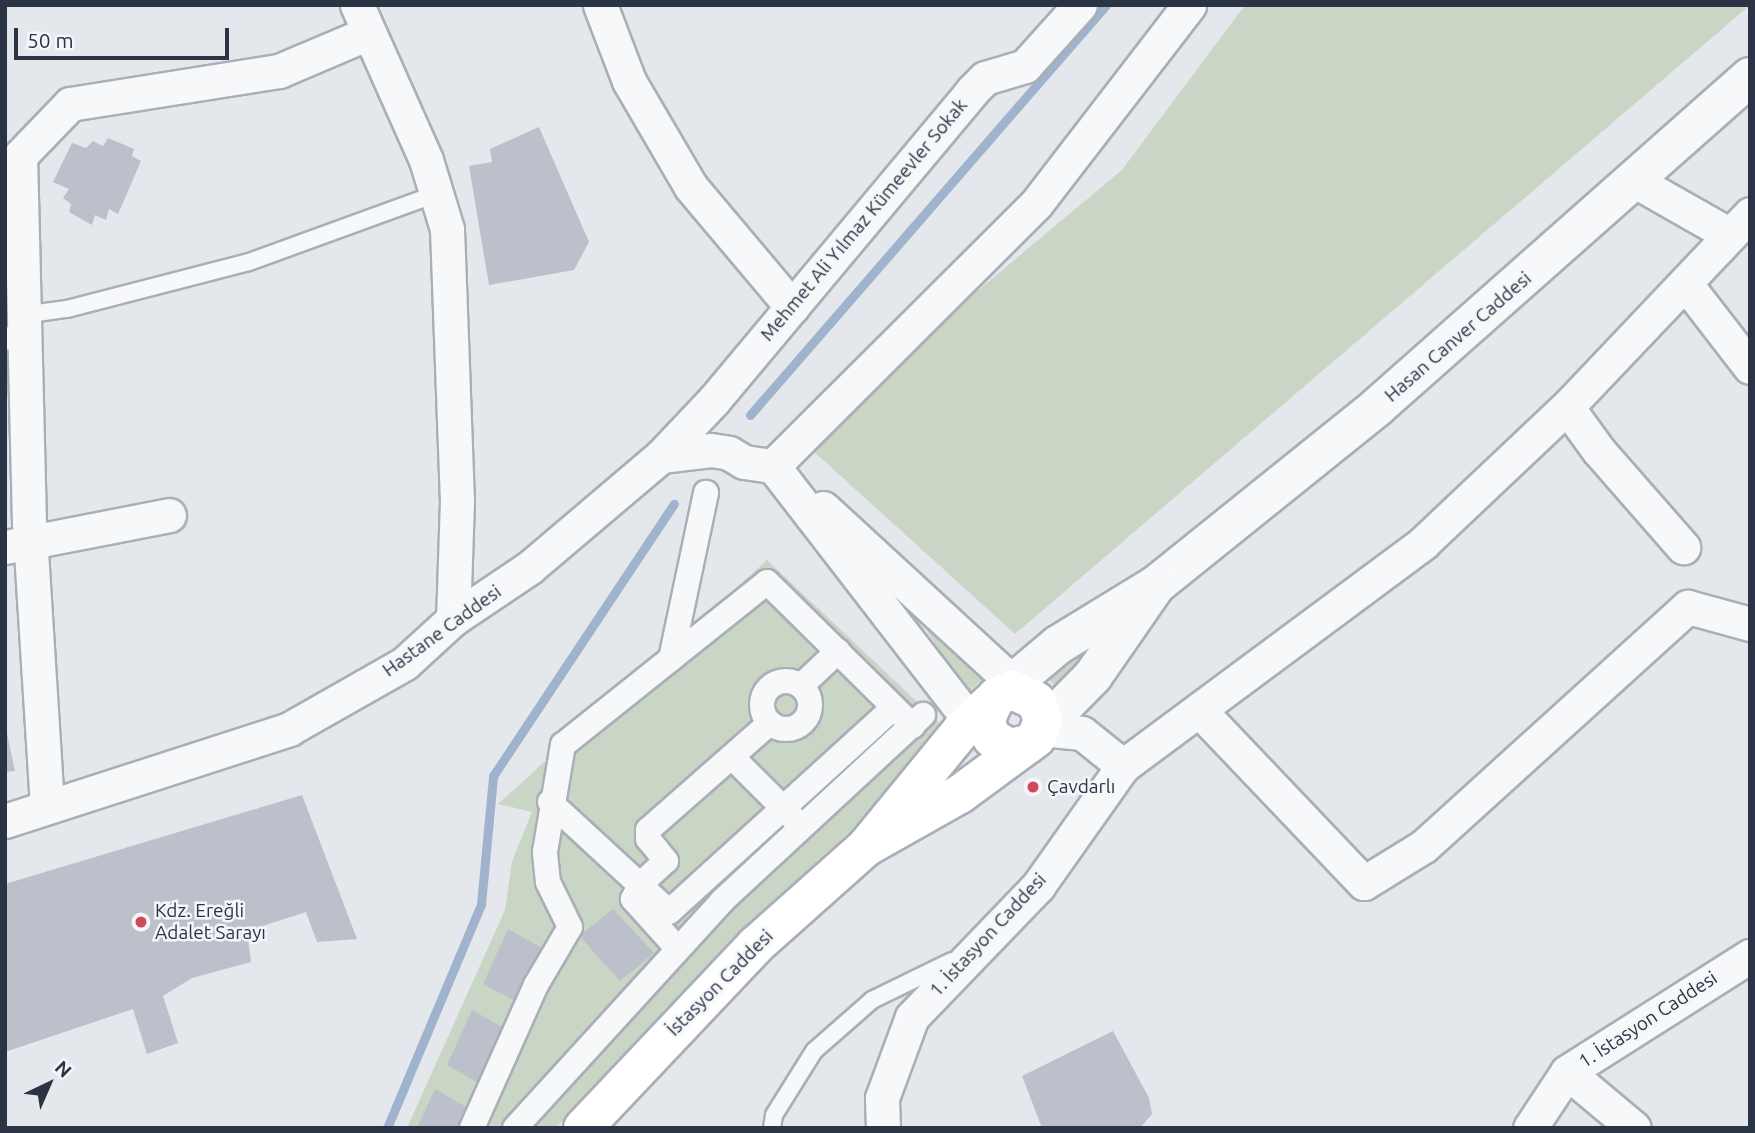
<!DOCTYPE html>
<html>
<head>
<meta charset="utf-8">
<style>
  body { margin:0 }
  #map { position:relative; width:1755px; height:1133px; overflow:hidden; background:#e4e7ec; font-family:Ubuntu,sans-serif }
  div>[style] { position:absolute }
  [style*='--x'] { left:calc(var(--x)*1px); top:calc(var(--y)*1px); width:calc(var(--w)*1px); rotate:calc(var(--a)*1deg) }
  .green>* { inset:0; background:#c9d6c5 }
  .stream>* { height:9px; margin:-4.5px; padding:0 4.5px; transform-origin:4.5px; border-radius:4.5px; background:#9fb4cc }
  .building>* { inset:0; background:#bbc0ca }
  .roads { filter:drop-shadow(2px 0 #a9aeb7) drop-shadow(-2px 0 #a9aeb7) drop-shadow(0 2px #a9aeb7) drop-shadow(0 -2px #a9aeb7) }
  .service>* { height:16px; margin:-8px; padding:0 8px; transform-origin:8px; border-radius:8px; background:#f7f8fa }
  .pedestrian>* { height:24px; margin:-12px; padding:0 12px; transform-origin:12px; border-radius:12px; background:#f7f8fa }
  .pedestrian>.ring { margin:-12px; padding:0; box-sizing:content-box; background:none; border:24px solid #f7f8fa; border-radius:50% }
  .minor>* { height:33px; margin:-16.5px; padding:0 16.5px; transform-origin:16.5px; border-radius:16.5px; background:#f7f8fa }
  .tertiary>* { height:38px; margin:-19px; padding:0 19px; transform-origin:19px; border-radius:19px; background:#f7f8fa }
  .secondary>* { height:38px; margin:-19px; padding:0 19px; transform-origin:19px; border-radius:19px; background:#fff }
  .dots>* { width:19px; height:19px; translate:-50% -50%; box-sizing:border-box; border:4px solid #f4f6f9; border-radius:50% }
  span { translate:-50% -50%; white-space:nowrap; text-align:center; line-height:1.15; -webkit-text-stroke:5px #f4f6f9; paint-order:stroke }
  .street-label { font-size:19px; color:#2b3445 }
  .poi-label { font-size:19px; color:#2b3445 }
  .left { translate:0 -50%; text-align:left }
  .frame { position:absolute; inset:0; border:7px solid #2b3445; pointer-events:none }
  .north { position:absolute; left:14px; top:1049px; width:70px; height:70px; -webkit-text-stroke:5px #f4f6f9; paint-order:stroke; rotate:44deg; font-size:19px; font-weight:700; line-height:28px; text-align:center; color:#2b3445 }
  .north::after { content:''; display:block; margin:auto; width:24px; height:32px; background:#2b3445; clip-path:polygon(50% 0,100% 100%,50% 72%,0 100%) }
  .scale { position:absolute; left:14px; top:28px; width:215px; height:32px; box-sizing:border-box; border:4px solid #2b3445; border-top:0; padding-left:9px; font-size:21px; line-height:24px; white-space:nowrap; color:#2b3445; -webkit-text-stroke:5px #f4f6f9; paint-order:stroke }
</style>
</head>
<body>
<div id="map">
  <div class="green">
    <div style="clip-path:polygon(1245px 5px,1750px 5px,1015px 634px,800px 439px,1122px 170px)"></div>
    <div style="clip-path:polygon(767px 560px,951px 734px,693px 982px,556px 1128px,407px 1128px,505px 910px,512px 861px,532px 812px,498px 804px)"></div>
    <div style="clip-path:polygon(926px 629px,985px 677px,966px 694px)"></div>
    <div style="clip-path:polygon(1108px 633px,1062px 694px,1047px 677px)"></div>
  </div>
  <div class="stream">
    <div style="--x:750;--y:415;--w:543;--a:-49.03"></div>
    <div style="--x:387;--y:1128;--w:243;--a:-67.2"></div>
    <div style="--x:481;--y:904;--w:129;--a:-84.6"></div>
    <div style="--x:493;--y:776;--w:327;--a:-56.4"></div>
  </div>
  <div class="building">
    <div style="clip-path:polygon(539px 127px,589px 242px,574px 270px,489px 285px,469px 166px,492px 162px,490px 149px)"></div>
    <div style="clip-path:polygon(108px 138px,134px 149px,132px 156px,141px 161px,118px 214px,109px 209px,106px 220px,95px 215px,92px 225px,69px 212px,71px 204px,63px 198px,69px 189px,53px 182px,72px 143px,86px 148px,93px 141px,103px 146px)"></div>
    <div style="clip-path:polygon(5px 724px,15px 771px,5px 772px)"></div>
    <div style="clip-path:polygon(302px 795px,357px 939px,317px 942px,306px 912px,247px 931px,251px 962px,192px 978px,163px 996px,178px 1043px,147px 1054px,133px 1009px,5px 1052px,5px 884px)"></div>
    <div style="clip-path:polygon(613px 909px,654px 953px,620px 981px,579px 936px)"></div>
    <div style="clip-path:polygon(508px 929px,546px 950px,521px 1004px,483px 984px)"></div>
    <div style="clip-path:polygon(472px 1010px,511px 1032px,485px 1087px,447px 1065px)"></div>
    <div style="clip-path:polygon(1113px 1031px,1149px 1098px,1152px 1114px,1140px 1128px,1042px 1128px,1022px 1076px)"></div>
    <div style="clip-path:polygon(435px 1089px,473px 1111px,465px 1128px,417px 1128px)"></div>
  </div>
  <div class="roads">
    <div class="service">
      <div style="--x:5;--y:342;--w:38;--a:-48"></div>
      <div style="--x:30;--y:314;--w:37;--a:-8"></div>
      <div style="--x:67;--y:309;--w:188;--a:-14.5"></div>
      <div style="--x:249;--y:262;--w:199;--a:-20"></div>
      <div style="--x:772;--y:1128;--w:13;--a:-81"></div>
      <div style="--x:774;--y:1115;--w:75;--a:-58"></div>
      <div style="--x:814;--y:1051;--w:77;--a:-41.3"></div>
      <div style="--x:872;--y:1000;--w:89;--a:-26"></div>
    </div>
    <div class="pedestrian">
      <div style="--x:671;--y:659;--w:170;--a:-78.1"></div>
      <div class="ring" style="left:762px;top:681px;width:24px;height:24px"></div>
      <div style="--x:801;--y:686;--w:51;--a:-43.4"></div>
      <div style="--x:732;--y:757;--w:86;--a:45"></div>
      <div style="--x:550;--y:802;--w:162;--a:42.7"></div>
      <div style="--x:669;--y:912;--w:304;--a:-42.3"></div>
      <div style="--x:677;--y:948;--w:66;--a:-131.9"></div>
      <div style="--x:633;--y:899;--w:17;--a:-62"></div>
      <div style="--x:641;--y:884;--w:34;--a:-43"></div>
      <div style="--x:666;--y:861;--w:28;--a:-129"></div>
      <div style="--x:648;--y:839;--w:9;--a:-90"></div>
      <div style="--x:648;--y:830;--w:162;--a:-41.3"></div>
      <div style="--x:472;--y:1128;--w:157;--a:-65.9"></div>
      <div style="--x:536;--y:985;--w:67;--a:-59.6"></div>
      <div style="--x:570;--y:927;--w:50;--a:-116.1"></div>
      <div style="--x:548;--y:882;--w:30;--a:-96"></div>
      <div style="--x:545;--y:852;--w:109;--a:-80.5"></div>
      <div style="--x:563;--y:745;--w:261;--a:-38.6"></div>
      <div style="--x:767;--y:582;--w:205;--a:44.6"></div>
      <div style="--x:515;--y:1128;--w:307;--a:-47.6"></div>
      <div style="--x:722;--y:901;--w:274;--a:-42.8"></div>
    </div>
    <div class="minor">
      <div style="--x:357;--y:5;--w:170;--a:66"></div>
      <div style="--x:426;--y:160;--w:72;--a:73.1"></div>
      <div style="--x:447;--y:229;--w:271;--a:87.9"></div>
      <div style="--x:457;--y:500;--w:119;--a:91.9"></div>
      <div style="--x:600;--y:5;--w:81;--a:69.1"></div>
      <div style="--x:629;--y:81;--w:123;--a:59.7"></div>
      <div style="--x:691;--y:187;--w:157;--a:49.9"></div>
      <div style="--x:1635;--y:181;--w:109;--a:29.6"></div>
      <div style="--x:1685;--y:283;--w:106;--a:52.3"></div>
      <div style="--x:1567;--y:407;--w:54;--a:54"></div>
      <div style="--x:1599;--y:451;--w:128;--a:48.8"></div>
      <div style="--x:661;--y:456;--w:77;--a:-46.6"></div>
      <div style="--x:714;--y:400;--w:403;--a:-50.1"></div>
      <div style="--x:972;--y:91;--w:18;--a:-45"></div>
      <div style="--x:985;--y:78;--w:42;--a:-16.7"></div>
      <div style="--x:1025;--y:66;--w:82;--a:-48"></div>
      <div style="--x:773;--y:466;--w:371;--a:-44.9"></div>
      <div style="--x:1036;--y:204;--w:251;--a:-52.4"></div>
      <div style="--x:773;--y:466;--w:324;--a:52.3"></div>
      <div style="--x:823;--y:508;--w:258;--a:42.6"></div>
      <div style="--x:5;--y:547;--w:167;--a:-11"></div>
      <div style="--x:1199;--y:710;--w:239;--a:46.4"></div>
      <div style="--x:1364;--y:883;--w:70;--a:-31.7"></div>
      <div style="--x:1424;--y:846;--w:356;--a:-42.2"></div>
      <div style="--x:1688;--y:607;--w:64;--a:15.3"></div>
      <div style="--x:1041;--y:729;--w:41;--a:5.6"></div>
      <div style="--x:1082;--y:733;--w:53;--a:38.8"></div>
      <div style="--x:47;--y:806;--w:284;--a:-93.6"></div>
      <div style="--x:29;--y:523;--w:367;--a:-91.4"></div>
      <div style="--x:20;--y:156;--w:72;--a:-46.1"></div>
      <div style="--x:70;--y:104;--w:212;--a:-9"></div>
      <div style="--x:279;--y:71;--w:95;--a:-23"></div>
      <div style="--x:5;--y:821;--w:299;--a:-17.9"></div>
      <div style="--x:289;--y:729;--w:133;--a:-29.6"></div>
      <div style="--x:405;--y:663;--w:65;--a:-42.5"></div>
      <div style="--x:453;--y:619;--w:92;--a:-33.9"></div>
      <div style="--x:529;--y:568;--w:173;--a:-40.3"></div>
      <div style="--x:661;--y:456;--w:50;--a:-6.8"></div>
      <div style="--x:711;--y:450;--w:18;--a:9"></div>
      <div style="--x:729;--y:453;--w:17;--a:31"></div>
      <div style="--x:744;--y:462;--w:29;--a:8"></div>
      <div style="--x:1567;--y:1072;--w:87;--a:39.9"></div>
      <div style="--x:883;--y:1128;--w:30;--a:-92"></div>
      <div style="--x:882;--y:1098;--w:86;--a:-69.7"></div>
      <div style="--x:912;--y:1017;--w:182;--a:-46.1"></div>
      <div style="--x:1038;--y:886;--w:147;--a:-54.7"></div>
      <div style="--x:1123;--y:766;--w:374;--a:-36.6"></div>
      <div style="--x:1423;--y:543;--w:198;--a:-43.4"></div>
      <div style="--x:1567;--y:407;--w:266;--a:-46.5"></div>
      <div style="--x:1530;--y:1128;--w:67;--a:-56.5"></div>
      <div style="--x:1567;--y:1072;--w:217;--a:-32.4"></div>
    </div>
    <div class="tertiary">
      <div style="--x:1156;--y:585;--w:284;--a:-38.8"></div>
      <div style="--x:1377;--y:407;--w:498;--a:-41.5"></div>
      <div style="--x:996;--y:697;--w:81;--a:-40"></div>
      <div style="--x:1058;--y:645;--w:115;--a:-31.5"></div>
      <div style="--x:1156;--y:585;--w:111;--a:124.7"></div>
      <div style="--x:1093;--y:676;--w:74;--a:134.5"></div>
    </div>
    <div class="secondary">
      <div style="--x:990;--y:703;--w:40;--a:136"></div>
      <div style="--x:961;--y:731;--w:150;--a:129.3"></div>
      <div style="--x:866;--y:847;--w:108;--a:-29.4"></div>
      <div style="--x:960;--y:794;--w:84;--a:-36.3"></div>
      <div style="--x:1028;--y:744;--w:10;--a:-37"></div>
      <div style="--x:1036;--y:738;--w:19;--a:-69"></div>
      <div style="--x:1043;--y:720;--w:20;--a:-110"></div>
      <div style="--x:1036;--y:701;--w:26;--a:-155"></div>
      <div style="--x:1012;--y:690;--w:17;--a:156"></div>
      <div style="--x:996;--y:697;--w:26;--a:115"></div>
      <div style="--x:985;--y:721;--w:18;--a:68"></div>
      <div style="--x:992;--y:738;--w:20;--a:30"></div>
      <div style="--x:1009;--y:748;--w:19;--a:-12"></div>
      <div style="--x:583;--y:1128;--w:252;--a:-46.6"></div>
      <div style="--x:756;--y:945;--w:147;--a:-41.7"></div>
    </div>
  </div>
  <div class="dots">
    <div style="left:1033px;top:787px;background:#d1495b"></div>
    <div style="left:141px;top:922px;background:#d1495b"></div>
  </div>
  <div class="street-label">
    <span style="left:864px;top:220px;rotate:-50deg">Mehmet Ali Yılmaz Kümeevler Sokak</span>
    <span style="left:1458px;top:337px;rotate:-41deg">Hasan Canver Caddesi</span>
    <span style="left:442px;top:631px;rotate:-36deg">Hastane Caddesi</span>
    <span style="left:988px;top:935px;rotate:-47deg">1. İstasyon Caddesi</span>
    <span style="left:720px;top:983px;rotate:-45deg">İstasyon Caddesi</span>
    <span style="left:1648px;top:1020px;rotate:-33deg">1. İstasyon Caddesi</span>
  </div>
  <div class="poi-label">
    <span class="left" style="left:1047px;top:787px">Çavdarlı</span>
    <span class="left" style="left:155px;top:922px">Kdz. Ereğli<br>Adalet Sarayı</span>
  </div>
  <div class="frame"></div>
  <div class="north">N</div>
  <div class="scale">50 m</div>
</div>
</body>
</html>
